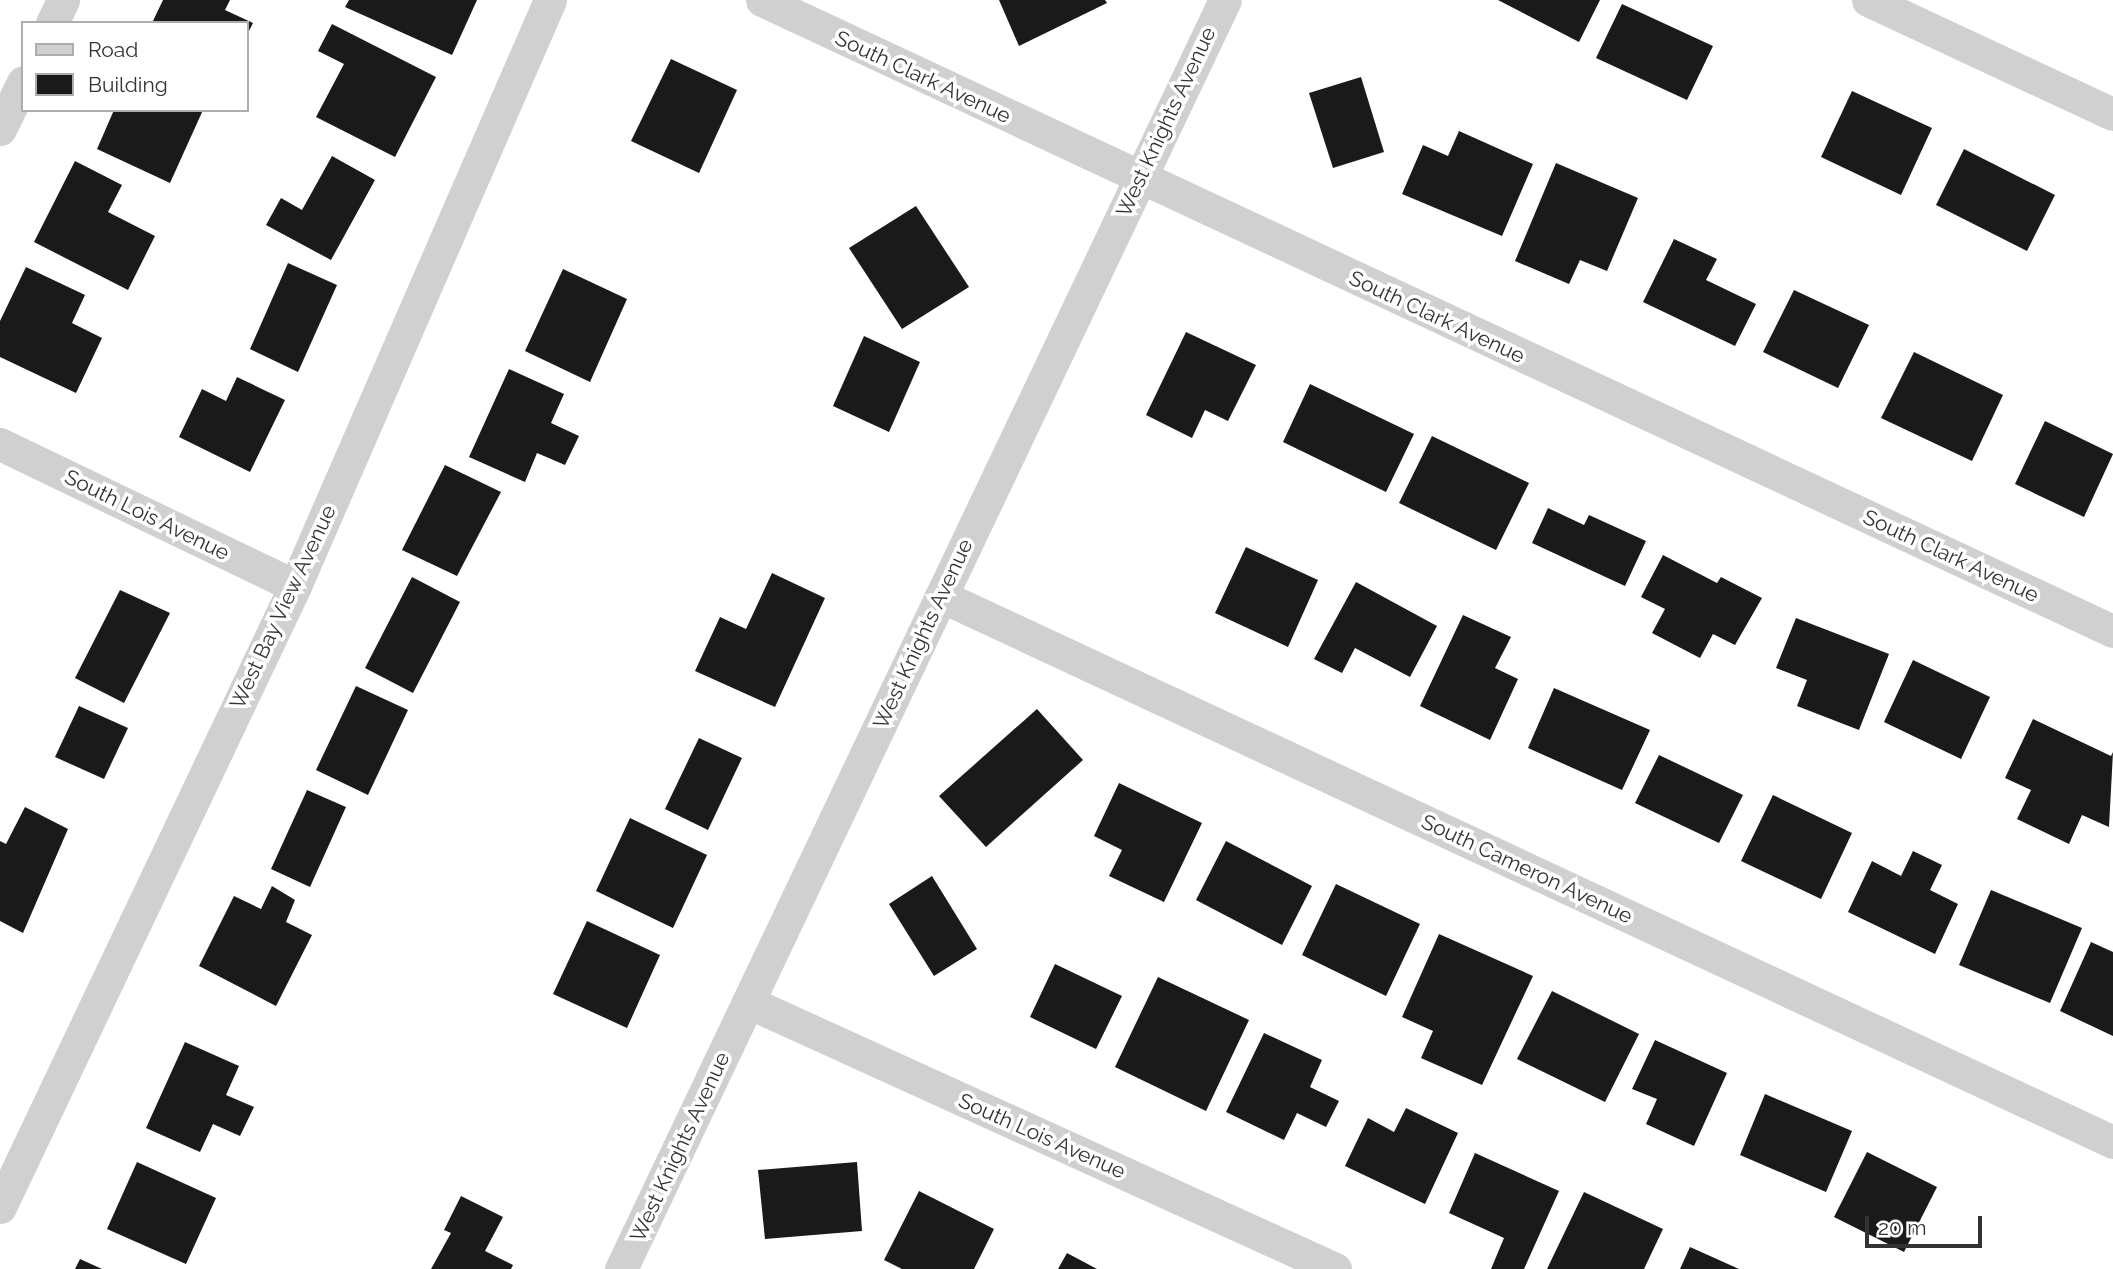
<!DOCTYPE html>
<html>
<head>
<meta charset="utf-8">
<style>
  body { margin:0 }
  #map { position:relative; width:2113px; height:1269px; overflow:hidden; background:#fff; font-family:Raleway,sans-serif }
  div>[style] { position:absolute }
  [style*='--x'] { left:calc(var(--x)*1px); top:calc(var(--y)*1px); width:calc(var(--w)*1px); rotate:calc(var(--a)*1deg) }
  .building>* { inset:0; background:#1a1a1a }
  .minor>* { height:33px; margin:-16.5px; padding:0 16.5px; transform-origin:16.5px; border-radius:16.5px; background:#d0d0d0 }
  span { translate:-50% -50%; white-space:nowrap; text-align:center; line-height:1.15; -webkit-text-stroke:7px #fff; paint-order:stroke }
  .street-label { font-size:21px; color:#333 }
  .legend { position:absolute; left:21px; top:21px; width:228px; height:91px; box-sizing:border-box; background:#fff; border:2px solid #adadad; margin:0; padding:9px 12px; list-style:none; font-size:21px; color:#333 }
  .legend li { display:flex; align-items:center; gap:14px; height:35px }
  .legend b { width:35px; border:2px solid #adadad }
  .scale { position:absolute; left:1865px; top:1216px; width:117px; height:32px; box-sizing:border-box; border:4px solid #333; border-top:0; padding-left:9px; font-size:21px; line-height:24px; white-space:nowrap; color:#333; -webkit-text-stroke:5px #fff; paint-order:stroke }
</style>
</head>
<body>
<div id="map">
  <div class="building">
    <div style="clip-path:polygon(163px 0,230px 0,225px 10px,253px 23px,247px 35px,247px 23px,152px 23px)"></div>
    <div style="clip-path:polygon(349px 0,477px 0,452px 55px,345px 7px)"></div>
    <div style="clip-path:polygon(999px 0,1105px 0,1107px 3px,1019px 46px)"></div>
    <div style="clip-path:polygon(1498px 0,1600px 0,1579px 42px)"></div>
    <div style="clip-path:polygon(1622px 4px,1713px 46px,1687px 100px,1596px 58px)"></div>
    <div style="clip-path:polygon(332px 24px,436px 77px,395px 157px,316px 117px,344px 64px,318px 51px)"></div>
    <div style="clip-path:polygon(671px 59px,737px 90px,699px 173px,631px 141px)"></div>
    <div style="clip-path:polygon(1361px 77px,1384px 152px,1333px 168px,1309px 93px)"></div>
    <div style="clip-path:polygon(1852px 91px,1932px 128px,1901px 195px,1821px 157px)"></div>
    <div style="clip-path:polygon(114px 110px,203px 110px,170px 183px,97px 149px)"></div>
    <div style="clip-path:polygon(1459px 131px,1533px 164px,1502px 236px,1402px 194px,1423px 145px,1448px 156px)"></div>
    <div style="clip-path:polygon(1964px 149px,2055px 195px,2027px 251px,1936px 205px)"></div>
    <div style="clip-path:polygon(332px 156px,375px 180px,331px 260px,266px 225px,281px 198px,302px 210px)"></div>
    <div style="clip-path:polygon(75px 161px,122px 185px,108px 212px,155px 236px,128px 290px,34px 242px)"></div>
    <div style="clip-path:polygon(1556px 163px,1638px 198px,1607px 271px,1580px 260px,1569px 284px,1515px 261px)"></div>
    <div style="clip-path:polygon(916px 206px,969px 287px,902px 329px,849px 248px)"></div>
    <div style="clip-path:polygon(1674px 239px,1717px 259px,1706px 280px,1756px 304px,1735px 346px,1643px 302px)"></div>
    <div style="clip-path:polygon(288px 263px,337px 285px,298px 372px,250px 349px)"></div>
    <div style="clip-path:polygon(26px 267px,85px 295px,72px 323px,102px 338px,76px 393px,0 357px,0 321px)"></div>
    <div style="clip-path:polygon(563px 269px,627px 299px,590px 382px,525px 351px)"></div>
    <div style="clip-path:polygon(1794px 290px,1869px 325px,1838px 388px,1763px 352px)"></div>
    <div style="clip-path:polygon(1186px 332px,1256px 365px,1228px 421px,1205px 410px,1192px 438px,1146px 415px)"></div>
    <div style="clip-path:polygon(864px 336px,920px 362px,889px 432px,833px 406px)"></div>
    <div style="clip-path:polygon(1914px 352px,2003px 395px,1972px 461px,1881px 418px)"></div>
    <div style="clip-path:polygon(509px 369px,564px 394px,551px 423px,579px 436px,565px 465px,537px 453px,525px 482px,469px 457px)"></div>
    <div style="clip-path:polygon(237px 377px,285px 400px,250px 472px,179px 437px,202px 389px,226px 401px)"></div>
    <div style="clip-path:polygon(1310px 384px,1414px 434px,1386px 492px,1283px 442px)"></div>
    <div style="clip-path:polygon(2045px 421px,2113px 454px,2084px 517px,2015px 484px)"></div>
    <div style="clip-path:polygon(1432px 436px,1529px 483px,1496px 550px,1399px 503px)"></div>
    <div style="clip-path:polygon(445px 465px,501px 492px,457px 576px,402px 550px)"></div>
    <div style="clip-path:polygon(1548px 508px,1584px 525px,1589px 515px,1646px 541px,1625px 586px,1532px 543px)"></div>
    <div style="clip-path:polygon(1246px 547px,1318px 580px,1288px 647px,1215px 613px)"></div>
    <div style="clip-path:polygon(1663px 555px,1717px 583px,1721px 577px,1762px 598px,1735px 645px,1713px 634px,1700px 658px,1652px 633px,1665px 609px,1641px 597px)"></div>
    <div style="clip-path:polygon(772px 573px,825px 598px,775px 707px,695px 671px,720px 617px,746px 629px)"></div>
    <div style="clip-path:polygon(412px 577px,460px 602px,413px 693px,365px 668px)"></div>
    <div style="clip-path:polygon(1356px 582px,1437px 626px,1410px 677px,1355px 648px,1342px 673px,1314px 659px)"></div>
    <div style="clip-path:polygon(120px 590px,170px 613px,124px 703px,75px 678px)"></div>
    <div style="clip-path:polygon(1463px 615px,1511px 637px,1495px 668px,1518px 679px,1490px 740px,1420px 706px)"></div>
    <div style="clip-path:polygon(1796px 618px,1889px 654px,1859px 730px,1797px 706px,1807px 680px,1776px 668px)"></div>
    <div style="clip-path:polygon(1913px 660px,1990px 697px,1961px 759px,1884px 722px)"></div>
    <div style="clip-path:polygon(356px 686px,408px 710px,368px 795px,316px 770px)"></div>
    <div style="clip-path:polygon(1554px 688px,1650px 730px,1622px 790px,1528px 748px)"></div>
    <div style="clip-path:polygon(79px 706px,128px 728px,104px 779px,55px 757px)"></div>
    <div style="clip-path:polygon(1037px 709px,1083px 760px,986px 847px,939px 796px)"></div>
    <div style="clip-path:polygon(2033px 719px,2111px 756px,2113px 752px,2109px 827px,2082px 815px,2069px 844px,2017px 819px,2031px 790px,2005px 778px)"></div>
    <div style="clip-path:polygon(699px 738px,742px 758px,708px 830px,665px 809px)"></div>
    <div style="clip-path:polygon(1659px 755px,1743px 795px,1719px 843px,1635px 803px)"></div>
    <div style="clip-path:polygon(1119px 783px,1202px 823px,1164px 902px,1109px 876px,1122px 850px,1094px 836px)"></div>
    <div style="clip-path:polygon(307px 790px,346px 807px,310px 887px,271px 869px)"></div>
    <div style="clip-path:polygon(1773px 795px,1852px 833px,1821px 899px,1741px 861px)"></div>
    <div style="clip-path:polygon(25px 807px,68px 829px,23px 933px,0 921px,0 841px,6px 844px)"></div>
    <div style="clip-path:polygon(630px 818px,707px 855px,673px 928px,596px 891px)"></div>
    <div style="clip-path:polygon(1226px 841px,1312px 886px,1282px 945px,1196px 900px)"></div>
    <div style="clip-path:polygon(1913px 851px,1942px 865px,1930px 890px,1958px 904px,1935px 954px,1848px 912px,1872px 861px,1901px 876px)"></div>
    <div style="clip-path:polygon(932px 876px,977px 949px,934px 976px,889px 904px)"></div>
    <div style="clip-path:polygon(1336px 884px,1420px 924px,1386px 996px,1302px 955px)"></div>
    <div style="clip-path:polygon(272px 886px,295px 900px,286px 922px,312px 935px,276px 1006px,199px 966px,234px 896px,261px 909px)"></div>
    <div style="clip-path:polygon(1991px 890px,2082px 928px,2050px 1003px,1959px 965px)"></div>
    <div style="clip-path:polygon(587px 921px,660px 955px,627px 1028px,553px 994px)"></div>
    <div style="clip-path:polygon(1439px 934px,1533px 976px,1482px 1085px,1421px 1058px,1433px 1031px,1402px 1017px)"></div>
    <div style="clip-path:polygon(2091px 942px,2113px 952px,2113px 1036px,2060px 1011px)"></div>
    <div style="clip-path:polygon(1055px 964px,1122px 996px,1096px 1049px,1030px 1017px)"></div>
    <div style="clip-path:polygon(1158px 977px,1249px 1020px,1206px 1111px,1115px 1067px)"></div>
    <div style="clip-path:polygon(1552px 991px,1639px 1034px,1605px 1102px,1517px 1059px)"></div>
    <div style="clip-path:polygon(1264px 1033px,1322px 1060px,1310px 1087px,1339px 1101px,1326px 1127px,1297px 1113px,1284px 1140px,1226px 1112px)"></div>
    <div style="clip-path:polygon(1655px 1040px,1727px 1073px,1694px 1146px,1646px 1124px,1657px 1099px,1632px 1089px)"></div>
    <div style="clip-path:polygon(185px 1042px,239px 1066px,226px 1095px,254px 1107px,240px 1136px,213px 1124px,200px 1152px,146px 1128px)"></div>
    <div style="clip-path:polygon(1765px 1094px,1852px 1131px,1826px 1192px,1740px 1155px)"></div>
    <div style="clip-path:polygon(1406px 1108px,1458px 1133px,1425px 1204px,1345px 1166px,1368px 1118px,1394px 1132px)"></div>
    <div style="clip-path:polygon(1867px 1152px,1937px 1187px,1904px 1252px,1834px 1217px)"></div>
    <div style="clip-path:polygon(1475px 1153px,1559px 1191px,1524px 1269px,1491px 1269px,1504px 1238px,1449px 1213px)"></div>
    <div style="clip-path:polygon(137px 1162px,216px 1198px,186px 1264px,107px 1229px)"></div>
    <div style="clip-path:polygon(857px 1162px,862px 1231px,765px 1239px,758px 1170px)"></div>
    <div style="clip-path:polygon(919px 1191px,994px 1229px,974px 1269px,902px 1269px,884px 1260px)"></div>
    <div style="clip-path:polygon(1584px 1192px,1663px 1229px,1644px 1269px,1547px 1269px)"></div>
    <div style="clip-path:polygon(461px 1196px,503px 1217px,485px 1251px,513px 1265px,511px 1269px,431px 1269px,451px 1233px,444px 1230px)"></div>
    <div style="clip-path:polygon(1690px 1247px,1739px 1269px,1680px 1269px)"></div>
    <div style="clip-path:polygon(1067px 1253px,1097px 1269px,1058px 1269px)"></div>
    <div style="clip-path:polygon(80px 1259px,102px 1269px,75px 1269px)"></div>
  </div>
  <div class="minor">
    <div style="--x:762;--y:0;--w:1491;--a:25.04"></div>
    <div style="--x:1868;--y:0;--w:270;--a:25"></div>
    <div style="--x:52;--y:23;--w:25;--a:-64"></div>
    <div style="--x:0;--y:129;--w:52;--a:-63.9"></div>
    <div style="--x:0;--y:444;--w:327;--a:25.7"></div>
    <div style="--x:941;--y:596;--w:1293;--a:24.98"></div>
    <div style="--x:748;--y:1002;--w:645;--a:24.46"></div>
    <div style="--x:0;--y:1207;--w:688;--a:-64.59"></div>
    <div style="--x:295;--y:586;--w:639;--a:-66.48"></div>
    <div style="--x:621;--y:1269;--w:1405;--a:-64.55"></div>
  </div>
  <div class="street-label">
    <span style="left:923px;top:77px;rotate:25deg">South Clark Avenue</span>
    <span style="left:1166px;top:122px;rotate:-65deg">West Knights Avenue</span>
    <span style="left:1437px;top:317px;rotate:25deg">South Clark Avenue</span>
    <span style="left:147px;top:515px;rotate:26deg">South Lois Avenue</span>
    <span style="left:1951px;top:556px;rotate:25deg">South Clark Avenue</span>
    <span style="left:283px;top:607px;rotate:-65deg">West Bay View Avenue</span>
    <span style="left:923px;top:634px;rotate:-65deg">West Knights Avenue</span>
    <span style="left:1527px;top:869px;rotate:25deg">South Cameron Avenue</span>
    <span style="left:1042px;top:1136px;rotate:24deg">South Lois Avenue</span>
    <span style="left:680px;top:1147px;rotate:-65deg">West Knights Avenue</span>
  </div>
  <ul class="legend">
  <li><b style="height:9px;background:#d0d0d0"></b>Road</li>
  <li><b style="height:19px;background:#1a1a1a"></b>Building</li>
  </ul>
  <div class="scale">20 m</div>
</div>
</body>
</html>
